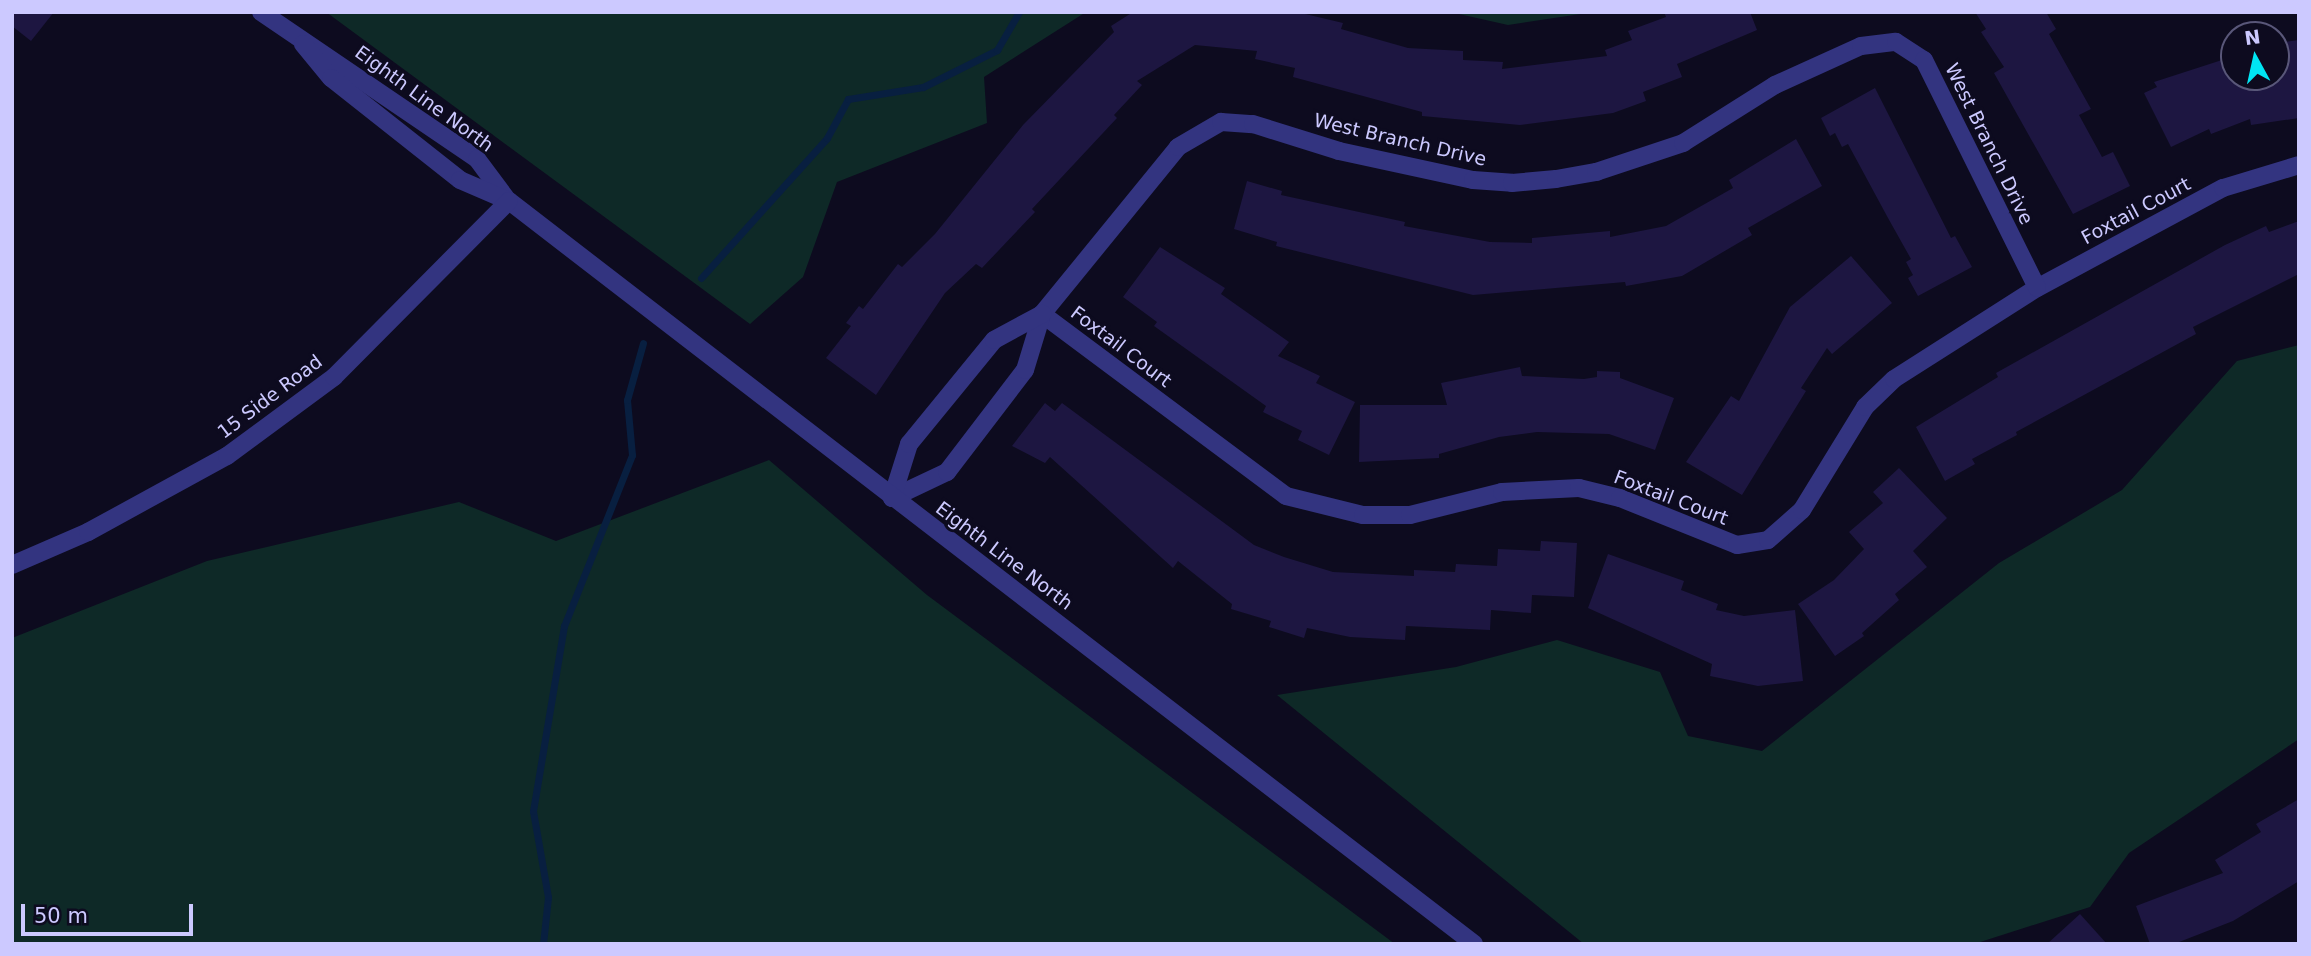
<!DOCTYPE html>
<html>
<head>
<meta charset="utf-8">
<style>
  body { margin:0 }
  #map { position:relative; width:2311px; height:956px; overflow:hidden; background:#0d0b1f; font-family:"DejaVu Sans",sans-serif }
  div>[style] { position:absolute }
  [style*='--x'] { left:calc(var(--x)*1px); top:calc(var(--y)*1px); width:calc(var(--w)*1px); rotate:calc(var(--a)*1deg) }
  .green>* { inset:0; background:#0e2927 }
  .stream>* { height:7px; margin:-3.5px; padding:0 3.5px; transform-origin:3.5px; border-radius:3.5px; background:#081f40 }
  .building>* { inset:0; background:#1d1641 }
  .minor>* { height:18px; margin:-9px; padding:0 9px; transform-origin:9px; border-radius:9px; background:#333480 }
  .tertiary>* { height:18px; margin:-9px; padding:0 9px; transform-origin:9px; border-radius:9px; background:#333480 }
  span { translate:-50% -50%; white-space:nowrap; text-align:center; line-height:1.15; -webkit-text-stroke:6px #0d0b1f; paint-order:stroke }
  .street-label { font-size:19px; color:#ccc9ff }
  .frame { position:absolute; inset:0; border:14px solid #ccc9ff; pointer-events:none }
  .north { position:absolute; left:2220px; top:21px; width:70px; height:70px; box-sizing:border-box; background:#0d0b1f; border:2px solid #595779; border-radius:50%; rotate:352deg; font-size:19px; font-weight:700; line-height:28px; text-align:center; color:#ccc9ff }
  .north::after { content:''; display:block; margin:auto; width:24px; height:32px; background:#00e6f4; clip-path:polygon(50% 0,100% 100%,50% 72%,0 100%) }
  .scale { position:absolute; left:21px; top:904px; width:172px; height:32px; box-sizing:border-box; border:4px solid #ccc9ff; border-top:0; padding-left:9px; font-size:21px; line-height:24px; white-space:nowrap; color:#ccc9ff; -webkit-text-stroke:5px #0d0b1f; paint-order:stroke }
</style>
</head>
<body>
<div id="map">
  <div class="green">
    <div style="clip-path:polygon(326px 12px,1086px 12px,984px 77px,987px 123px,837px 182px,803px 277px,750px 324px)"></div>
    <div style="clip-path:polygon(1450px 12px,1594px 12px,1508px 25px)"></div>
    <div style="clip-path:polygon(2299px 345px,2299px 739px,2129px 853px,2090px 907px,1974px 944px,1584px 944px,1277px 695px,1456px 667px,1557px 640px,1660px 672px,1688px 736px,1762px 751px,1999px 563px,2122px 490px,2237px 361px)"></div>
    <div style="clip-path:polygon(769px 460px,927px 595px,1395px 944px,12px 944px,12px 638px,207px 561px,459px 502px,556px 541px)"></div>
  </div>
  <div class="stream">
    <div style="--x:701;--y:278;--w:188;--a:-48"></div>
    <div style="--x:827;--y:138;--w:44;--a:-61.7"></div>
    <div style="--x:848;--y:99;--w:76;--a:-9.1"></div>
    <div style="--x:923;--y:87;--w:83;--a:-26.6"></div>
    <div style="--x:997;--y:50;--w:44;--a:-59.9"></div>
    <div style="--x:543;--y:944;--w:47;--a:-83.9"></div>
    <div style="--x:548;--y:897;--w:87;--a:-99.9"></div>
    <div style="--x:533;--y:811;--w:188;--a:-80.5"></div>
    <div style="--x:564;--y:626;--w:184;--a:-68.3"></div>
    <div style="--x:632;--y:455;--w:55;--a:-95.2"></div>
    <div style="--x:627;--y:400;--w:59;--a:-74.3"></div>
  </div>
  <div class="building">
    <div style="clip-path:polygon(12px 12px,54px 12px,31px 41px,12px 26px)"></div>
    <div style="clip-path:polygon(1133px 12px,1297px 12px,1343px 23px,1341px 29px,1408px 48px,1463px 51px,1463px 60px,1503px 62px,1502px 69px,1607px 56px,1605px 50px,1632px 40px,1628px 31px,1666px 17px,1664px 12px,1750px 12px,1757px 30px,1677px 64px,1682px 77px,1643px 92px,1646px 101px,1613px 113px,1520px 125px,1422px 116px,1422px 112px,1293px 77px,1295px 68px,1255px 59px,1257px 51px,1195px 45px,1137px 81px,1142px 85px,1114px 115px,1117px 118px,1032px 209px,1035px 212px,982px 268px,976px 264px,945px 293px,876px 395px,826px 358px,851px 326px,846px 323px,859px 306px,863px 309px,898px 264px,902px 267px,935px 234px,1023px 125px,1114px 32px,1111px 26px)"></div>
    <div style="clip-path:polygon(1975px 12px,2046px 12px,2056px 29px,2049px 34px,2091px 109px,2079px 115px,2102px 157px,2113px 152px,2130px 186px,2073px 214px,1994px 73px,2004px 67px,1981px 32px,1986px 29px)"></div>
    <div style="clip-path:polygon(2299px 40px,2299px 118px,2251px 125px,2250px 119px,2211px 134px,2209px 129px,2171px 147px,2144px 93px,2157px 87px,2154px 82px,2222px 60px,2228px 77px,2276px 77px,2276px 43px)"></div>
    <div style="clip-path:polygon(1875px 88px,1951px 238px,1955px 236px,1972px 267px,1918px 296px,1908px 278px,1913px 275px,1906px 262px,1911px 259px,1888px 218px,1848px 144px,1842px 147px,1835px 133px,1830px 136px,1821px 118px)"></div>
    <div style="clip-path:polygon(1796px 139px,1822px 186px,1748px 228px,1752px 235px,1682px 276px,1626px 286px,1625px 282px,1473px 295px,1276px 246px,1277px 242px,1234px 229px,1247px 181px,1282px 191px,1281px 195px,1405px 222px,1404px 226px,1490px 242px,1532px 243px,1532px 238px,1610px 231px,1610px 237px,1666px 226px,1733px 188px,1729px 180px)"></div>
    <div style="clip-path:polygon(2299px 221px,2299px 274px,2193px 327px,2196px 334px,2016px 432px,2017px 435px,1972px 459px,1975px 464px,1945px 481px,1916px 427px,1998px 377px,1996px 373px,2225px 245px,2266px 226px,2269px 232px)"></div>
    <div style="clip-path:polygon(1160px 247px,1225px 288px,1221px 294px,1289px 342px,1278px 356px,1320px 376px,1316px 383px,1355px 402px,1329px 455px,1298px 440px,1302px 431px,1263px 412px,1266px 406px,1154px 326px,1157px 322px,1123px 297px)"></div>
    <div style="clip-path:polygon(1851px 256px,1892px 303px,1832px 354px,1827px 348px,1801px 388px,1806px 391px,1742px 495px,1686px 462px,1731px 396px,1739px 401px,1790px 307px)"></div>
    <div style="clip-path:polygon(1520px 367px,1522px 376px,1584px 379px,1597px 377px,1597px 371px,1620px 372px,1620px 378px,1674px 398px,1655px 450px,1609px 434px,1537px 432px,1499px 437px,1439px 454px,1439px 458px,1359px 462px,1360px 405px,1447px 405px,1441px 383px)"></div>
    <div style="clip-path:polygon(1045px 403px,1055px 411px,1062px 403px,1254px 545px,1284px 557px,1333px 572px,1414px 576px,1414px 570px,1455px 572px,1456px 564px,1497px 566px,1498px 549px,1540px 551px,1541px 541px,1577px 543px,1574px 597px,1532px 595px,1531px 613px,1491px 610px,1490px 630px,1406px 626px,1405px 640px,1350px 637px,1307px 628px,1304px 638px,1269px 627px,1271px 621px,1231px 609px,1232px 604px,1178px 561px,1173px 568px,1050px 457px,1045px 463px,1012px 446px)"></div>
    <div style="clip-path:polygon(1899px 468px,1947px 518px,1913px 551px,1927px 567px,1895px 594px,1899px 600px,1862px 633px,1864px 636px,1835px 656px,1798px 604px,1834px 580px,1864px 549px,1849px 532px,1883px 503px,1873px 492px)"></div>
    <div style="clip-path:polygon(1608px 554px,1684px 581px,1681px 590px,1718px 604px,1716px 610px,1744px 616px,1795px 610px,1803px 681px,1758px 686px,1710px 676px,1712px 664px,1588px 608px)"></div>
    <div style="clip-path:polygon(2299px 799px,2299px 881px,2233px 921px,2174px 944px,2150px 944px,2136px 906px,2223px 873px,2215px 860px,2261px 832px,2256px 824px)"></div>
    <div style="clip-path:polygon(2080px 914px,2107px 944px,2047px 944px)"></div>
  </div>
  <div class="minor">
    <div style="--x:1042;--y:314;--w:304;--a:36.7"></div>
    <div style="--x:1286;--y:496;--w:79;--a:13.9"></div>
    <div style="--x:1363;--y:515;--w:47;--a:0"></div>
    <div style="--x:1410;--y:515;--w:95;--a:-14"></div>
    <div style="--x:1502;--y:492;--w:77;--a:-3"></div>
    <div style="--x:1579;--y:488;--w:42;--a:13.7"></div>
    <div style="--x:1620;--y:498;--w:126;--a:21.9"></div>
    <div style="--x:1737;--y:545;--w:31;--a:-9"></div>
    <div style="--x:1768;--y:540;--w:45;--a:-41.4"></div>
    <div style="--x:1802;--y:510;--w:121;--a:-58.5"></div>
    <div style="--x:1865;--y:407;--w:40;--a:-44"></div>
    <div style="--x:1894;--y:379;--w:169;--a:-32.5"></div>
    <div style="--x:2037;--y:288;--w:211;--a:-28.3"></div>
    <div style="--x:2223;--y:188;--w:79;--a:-16.8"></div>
    <div style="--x:892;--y:498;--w:61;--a:-25.3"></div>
    <div style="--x:947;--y:472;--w:128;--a:-52.6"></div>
    <div style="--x:1025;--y:370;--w:59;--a:-73.1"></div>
    <div style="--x:1042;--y:314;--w:215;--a:-50.8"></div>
    <div style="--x:1178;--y:147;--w:50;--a:-30.2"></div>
    <div style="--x:1221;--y:122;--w:32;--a:4"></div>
    <div style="--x:1253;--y:124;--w:90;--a:17.4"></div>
    <div style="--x:1339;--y:151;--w:137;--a:12.2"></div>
    <div style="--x:1473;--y:180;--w:39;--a:4"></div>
    <div style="--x:1512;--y:183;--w:44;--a:-5.2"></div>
    <div style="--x:1556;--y:179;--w:41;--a:-9.9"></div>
    <div style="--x:1596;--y:172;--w:92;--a:-18.4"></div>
    <div style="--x:1683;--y:143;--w:109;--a:-32.2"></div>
    <div style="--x:1775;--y:85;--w:94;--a:-24.4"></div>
    <div style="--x:1861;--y:46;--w:35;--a:-7"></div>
    <div style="--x:1896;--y:42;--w:33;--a:33"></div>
    <div style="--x:1924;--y:60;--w:254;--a:63.6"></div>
    <div style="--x:892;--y:498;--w:57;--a:-72.5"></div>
    <div style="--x:909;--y:444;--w:134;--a:-50.7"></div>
    <div style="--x:994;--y:340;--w:55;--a:-28.4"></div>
  </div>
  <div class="tertiary">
    <div style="--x:261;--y:12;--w:261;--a:34.2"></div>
    <div style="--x:477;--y:159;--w:49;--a:53.4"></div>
    <div style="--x:303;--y:44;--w:44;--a:50.5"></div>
    <div style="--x:331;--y:78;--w:164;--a:38.3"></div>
    <div style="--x:460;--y:180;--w:53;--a:23.2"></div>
    <div style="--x:509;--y:201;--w:1218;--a:37.59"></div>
    <div style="--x:12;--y:565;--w:83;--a:-23.5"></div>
    <div style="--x:88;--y:532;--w:158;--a:-28.7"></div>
    <div style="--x:227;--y:456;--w:133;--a:-36.4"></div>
    <div style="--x:334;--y:377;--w:248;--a:-45.2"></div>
  </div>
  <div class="street-label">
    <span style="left:424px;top:99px;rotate:36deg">Eighth Line North</span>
    <span style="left:1400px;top:140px;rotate:13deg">West Branch Drive</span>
    <span style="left:1989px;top:144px;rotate:64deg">West Branch Drive</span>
    <span style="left:2136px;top:211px;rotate:-28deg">Foxtail Court</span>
    <span style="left:1121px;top:347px;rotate:37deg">Foxtail Court</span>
    <span style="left:270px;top:397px;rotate:-37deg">15 Side Road</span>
    <span style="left:1671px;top:498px;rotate:21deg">Foxtail Court</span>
    <span style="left:1004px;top:556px;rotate:37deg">Eighth Line North</span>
  </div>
  <div class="frame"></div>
  <div class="north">N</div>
  <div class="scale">50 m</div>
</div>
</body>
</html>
